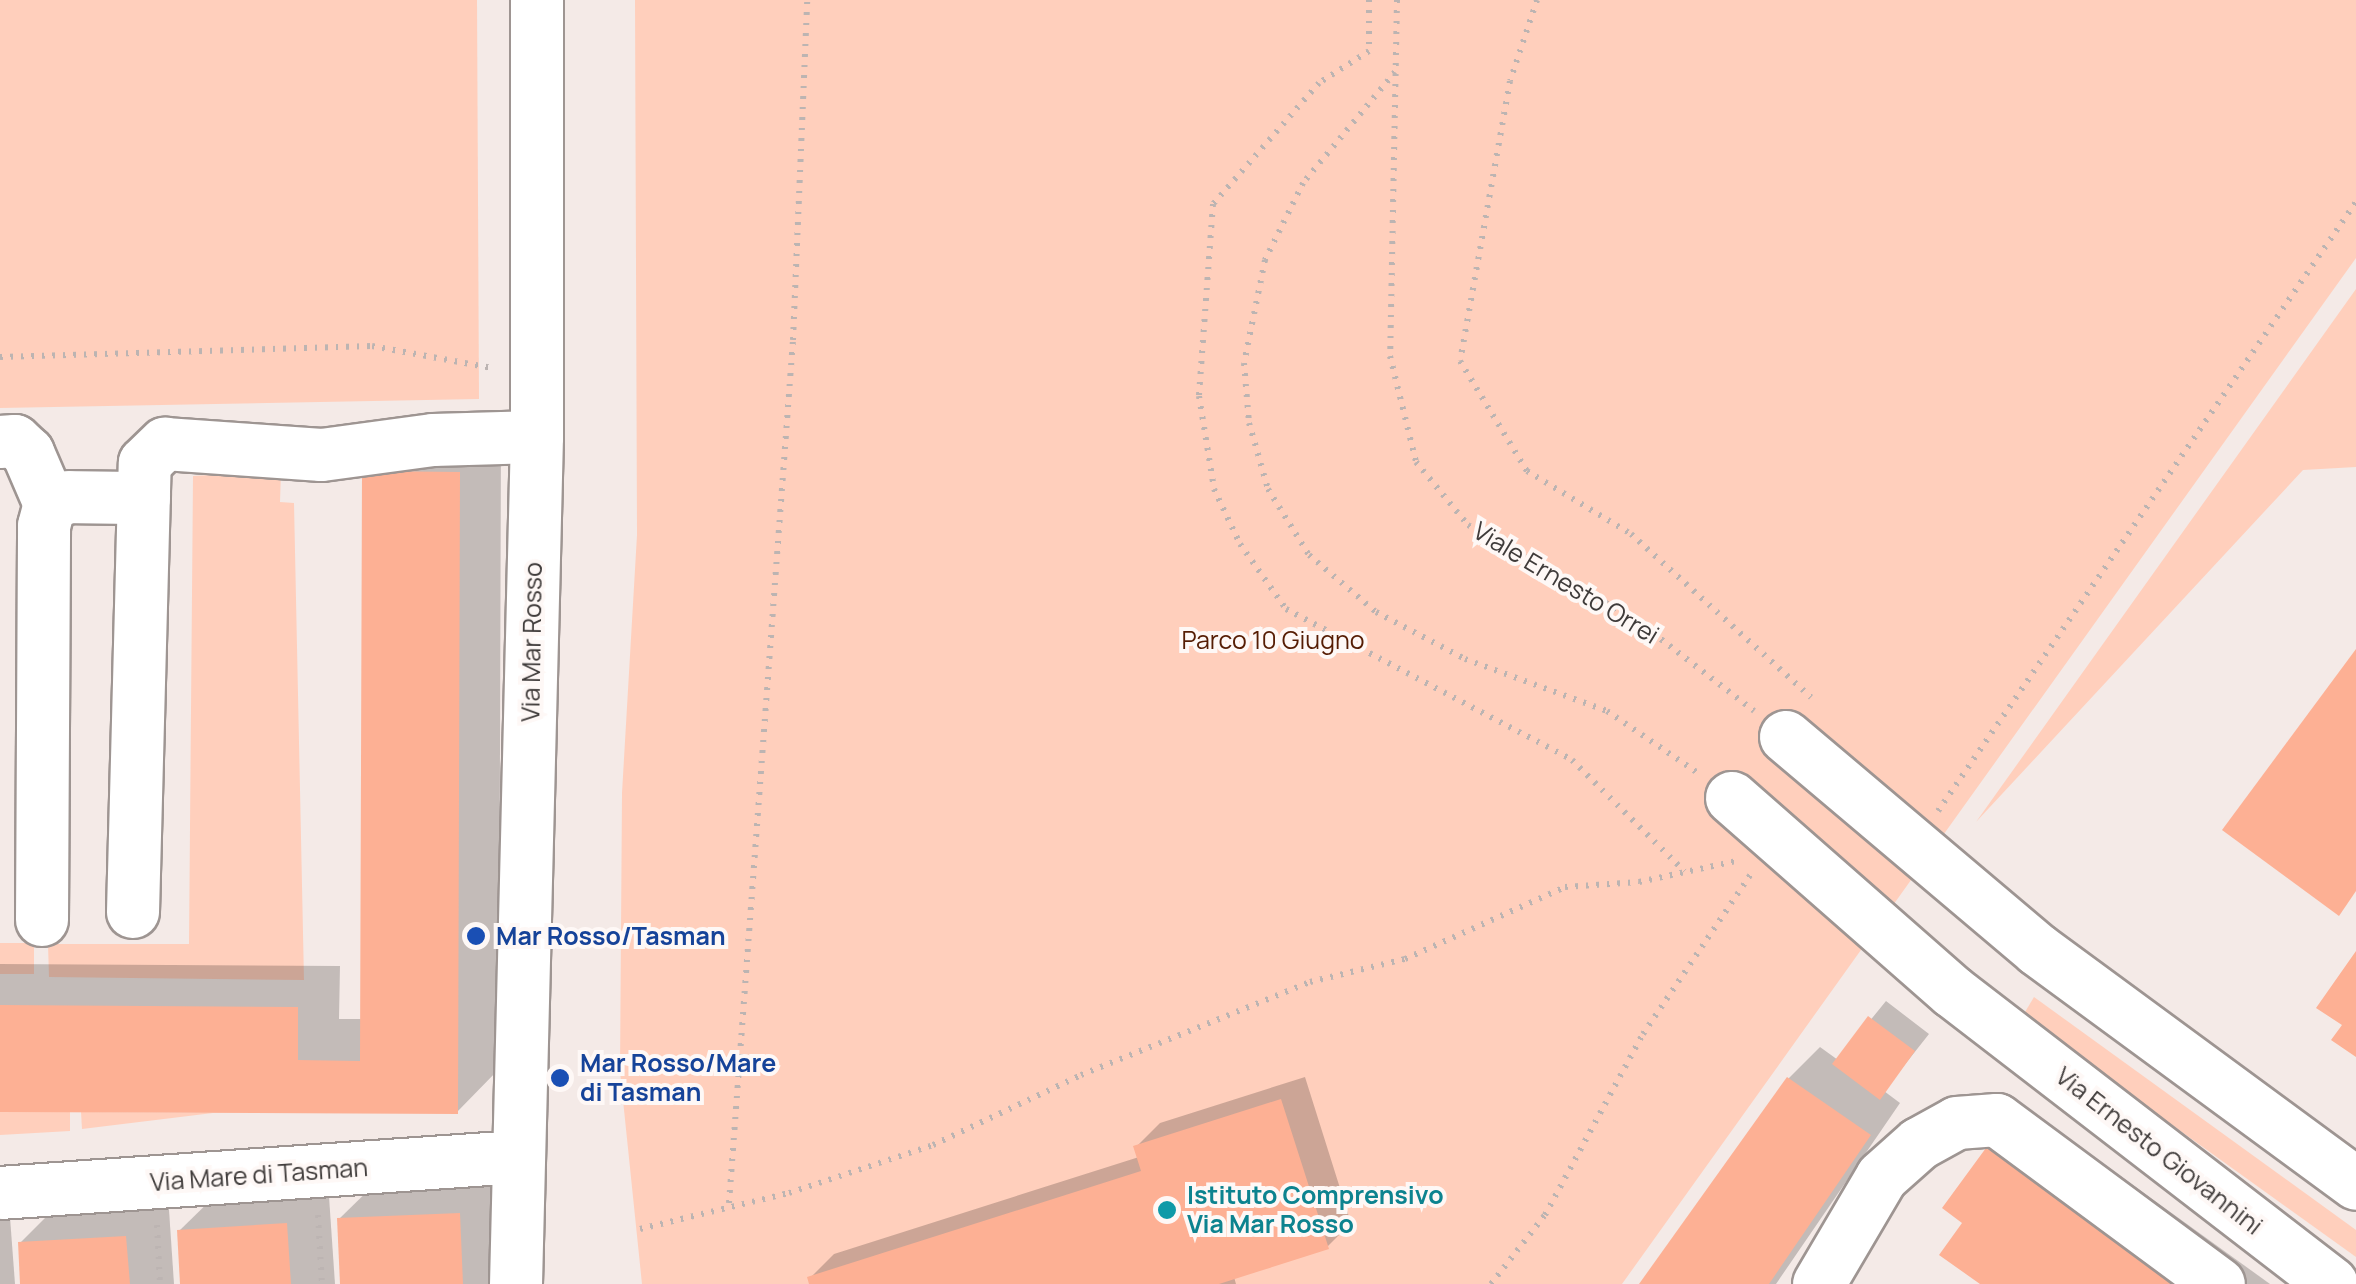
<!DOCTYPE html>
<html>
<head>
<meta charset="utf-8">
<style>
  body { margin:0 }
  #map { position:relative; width:2356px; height:1284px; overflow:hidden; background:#f4eae7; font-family:Manrope,sans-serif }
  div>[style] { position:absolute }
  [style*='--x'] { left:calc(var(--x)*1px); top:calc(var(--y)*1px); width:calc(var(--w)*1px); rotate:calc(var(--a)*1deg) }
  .green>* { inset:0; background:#ffcfbc }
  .shadow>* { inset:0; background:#0003 }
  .building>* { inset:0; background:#fdb094 }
  .path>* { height:6px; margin-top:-3px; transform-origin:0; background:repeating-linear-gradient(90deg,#bcb4b2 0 2.5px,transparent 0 10.5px) }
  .roads { filter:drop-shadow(2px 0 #9e9592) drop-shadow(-2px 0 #9e9592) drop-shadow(0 2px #9e9592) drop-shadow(0 -2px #9e9592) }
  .minor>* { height:52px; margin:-26px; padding:0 26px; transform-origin:26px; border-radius:26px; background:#fff }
  .dots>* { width:28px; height:28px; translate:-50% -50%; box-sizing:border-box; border:5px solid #fef8f6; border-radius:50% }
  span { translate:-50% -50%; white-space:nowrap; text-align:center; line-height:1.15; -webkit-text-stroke:8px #fef8f6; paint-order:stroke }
  .street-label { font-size:25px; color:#3f3b3a }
  .park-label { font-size:25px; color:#561d04 }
  .transit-label { font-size:25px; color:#164399; font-weight:700 }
  .left { translate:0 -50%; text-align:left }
  .culture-label { font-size:25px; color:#0d838f; font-weight:700 }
</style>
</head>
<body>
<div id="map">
  <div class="green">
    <div style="clip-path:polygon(0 0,477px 0,479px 399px,0 408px)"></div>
    <div style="clip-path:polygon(635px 0,2356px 0,2356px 258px,1622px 1284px,642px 1284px,620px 1071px,622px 793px,637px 535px)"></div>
    <div style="clip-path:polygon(2356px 289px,2356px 467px,2303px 470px,1976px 822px)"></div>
    <div style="clip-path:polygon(281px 471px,280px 502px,294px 503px,304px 980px,49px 977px,48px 944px,189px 944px,193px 476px)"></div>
    <div style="clip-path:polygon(0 943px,34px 943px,34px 974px,0 974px)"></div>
    <div style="clip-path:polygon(2034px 997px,2356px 1230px,2356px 1257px,2022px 1017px)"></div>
    <div style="clip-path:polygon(0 1112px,70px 1112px,70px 1131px,0 1135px)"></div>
    <div style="clip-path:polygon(81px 1112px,213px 1113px,82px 1129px)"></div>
  </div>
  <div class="shadow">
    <div style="clip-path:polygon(501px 431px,499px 1069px,457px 1112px,0 1109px,0 964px,340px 966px,339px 1019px,362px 1019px,365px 472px)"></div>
    <div style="clip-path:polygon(1886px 1001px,1929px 1034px,1884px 1091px,1900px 1103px,1776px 1284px,1642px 1284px,1789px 1078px,1820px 1047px,1838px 1060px)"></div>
    <div style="clip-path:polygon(1305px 1077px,1351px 1223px,1327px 1247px,1234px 1277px,1236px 1284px,812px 1284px,810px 1278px,834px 1254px,1139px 1157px,1136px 1147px,1160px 1123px)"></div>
    <div style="clip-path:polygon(2026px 1108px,2270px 1284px,1984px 1284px,1965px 1223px,1995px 1139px)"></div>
    <div style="clip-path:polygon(501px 1172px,506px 1284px,342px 1284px,339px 1219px,382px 1177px)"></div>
    <div style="clip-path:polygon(328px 1182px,335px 1284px,183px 1284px,179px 1231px,222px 1189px)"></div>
    <div style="clip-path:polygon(168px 1195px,174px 1284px,23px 1284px,20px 1243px,62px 1201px)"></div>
    <div style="clip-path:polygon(9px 1204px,15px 1284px,0 1284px,0 1205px)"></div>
  </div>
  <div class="building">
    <div style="clip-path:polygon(362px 471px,460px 472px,458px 1114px,0 1112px,0 1005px,298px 1007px,298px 1060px,360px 1061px)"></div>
    <div style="clip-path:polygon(2356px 649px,2356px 891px,2339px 916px,2222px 830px)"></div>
    <div style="clip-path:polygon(2356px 951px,2356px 1057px,2331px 1040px,2342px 1025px,2316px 1008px)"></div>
    <div style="clip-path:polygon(1868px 1016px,1915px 1051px,1880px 1100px,1832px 1064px)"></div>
    <div style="clip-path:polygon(1787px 1077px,1871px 1135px,1769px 1284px,1639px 1284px)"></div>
    <div style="clip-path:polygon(1281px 1099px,1329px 1249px,1219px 1284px,809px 1284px,807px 1277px,1141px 1171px,1133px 1146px)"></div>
    <div style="clip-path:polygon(1994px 1137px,2197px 1284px,1980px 1284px,1939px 1255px,1962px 1223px,1942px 1208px)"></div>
    <div style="clip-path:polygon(460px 1213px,463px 1284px,340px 1284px,337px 1218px)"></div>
    <div style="clip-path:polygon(287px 1223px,291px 1284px,180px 1284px,177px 1230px)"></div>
    <div style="clip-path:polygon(126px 1236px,130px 1284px,20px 1284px,18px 1242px)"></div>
  </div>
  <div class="path">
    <div style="--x:1369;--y:0;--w:51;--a:90"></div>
    <div style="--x:1369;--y:51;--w:59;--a:147.4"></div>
    <div style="--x:1319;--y:83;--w:161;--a:131.2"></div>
    <div style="--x:1213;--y:204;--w:193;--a:94.2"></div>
    <div style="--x:1199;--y:396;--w:94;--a:80.8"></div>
    <div style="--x:1214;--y:489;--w:61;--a:64.7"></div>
    <div style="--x:1240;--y:544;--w:80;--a:54.7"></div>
    <div style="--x:1286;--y:609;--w:323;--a:27.8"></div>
    <div style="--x:1572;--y:760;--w:158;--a:44.7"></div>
    <div style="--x:1397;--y:0;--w:356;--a:91.1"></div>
    <div style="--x:1390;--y:356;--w:109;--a:76.2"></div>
    <div style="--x:1416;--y:462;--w:82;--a:50.5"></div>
    <div style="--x:1468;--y:525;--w:193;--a:29.5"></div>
    <div style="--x:1636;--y:620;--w:149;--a:37.6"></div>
    <div style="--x:1537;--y:0;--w:85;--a:108.4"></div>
    <div style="--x:1510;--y:81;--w:284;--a:100.1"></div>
    <div style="--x:1460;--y:361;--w:129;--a:58.7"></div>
    <div style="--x:1527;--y:471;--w:122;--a:31.2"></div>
    <div style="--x:1631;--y:534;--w:243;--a:42.2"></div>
    <div style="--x:1395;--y:72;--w:144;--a:129.7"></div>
    <div style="--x:1303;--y:183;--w:86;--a:116.3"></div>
    <div style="--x:1265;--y:260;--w:105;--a:101.5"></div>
    <div style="--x:1244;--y:363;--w:60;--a:85.2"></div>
    <div style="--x:1249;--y:423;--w:69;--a:73.9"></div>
    <div style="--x:1268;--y:489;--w:78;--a:58.2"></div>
    <div style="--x:1309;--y:555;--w:88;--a:40.4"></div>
    <div style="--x:1376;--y:612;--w:101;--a:27.8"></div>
    <div style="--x:1465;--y:659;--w:151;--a:20.1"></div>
    <div style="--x:1607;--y:711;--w:110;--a:34.3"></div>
    <div style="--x:0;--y:357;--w:372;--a:-1.7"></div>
    <div style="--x:372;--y:346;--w:122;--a:10.4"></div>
    <div style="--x:1938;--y:811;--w:739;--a:-55.54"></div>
    <div style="--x:729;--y:1203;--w:865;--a:-85.76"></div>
    <div style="--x:793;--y:340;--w:340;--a:-87.6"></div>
    <div style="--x:318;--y:1215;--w:69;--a:86.7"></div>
    <div style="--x:157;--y:1225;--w:59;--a:87.1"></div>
    <div style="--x:640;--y:1229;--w:153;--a:-13.6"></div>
    <div style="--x:789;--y:1193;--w:152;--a:-18.4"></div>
    <div style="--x:933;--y:1145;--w:164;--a:-25.3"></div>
    <div style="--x:1081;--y:1075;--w:247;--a:-22.1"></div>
    <div style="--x:1310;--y:982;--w:98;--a:-13.6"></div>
    <div style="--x:1405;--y:959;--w:175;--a:-24.2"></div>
    <div style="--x:1565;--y:887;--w:74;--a:-3.9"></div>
    <div style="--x:1639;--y:882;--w:99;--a:-12.2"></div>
    <div style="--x:1491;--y:1284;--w:88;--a:-52"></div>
    <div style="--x:1545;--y:1215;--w:206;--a:-61.6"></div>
    <div style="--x:1643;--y:1034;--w:197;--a:-56"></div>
  </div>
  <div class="roads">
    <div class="minor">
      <div style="--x:0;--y:442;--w:15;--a:-4"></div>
      <div style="--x:15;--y:441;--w:18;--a:43"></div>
      <div style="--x:28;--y:453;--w:56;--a:66.7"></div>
      <div style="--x:1786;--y:737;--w:330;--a:40.2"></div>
      <div style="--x:2038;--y:950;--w:395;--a:36.3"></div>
      <div style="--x:1732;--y:798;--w:294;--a:41.3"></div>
      <div style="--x:1953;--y:992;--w:478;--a:37.6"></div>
      <div style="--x:133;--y:912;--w:449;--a:-88.5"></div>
      <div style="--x:145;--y:463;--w:28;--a:-44"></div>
      <div style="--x:165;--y:444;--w:157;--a:4"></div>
      <div style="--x:322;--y:455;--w:112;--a:-7.7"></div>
      <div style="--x:433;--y:440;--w:104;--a:-1.7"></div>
      <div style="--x:42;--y:920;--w:394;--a:-89.7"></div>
      <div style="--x:44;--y:526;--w:23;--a:-75"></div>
      <div style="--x:50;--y:504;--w:20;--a:-20"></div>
      <div style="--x:69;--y:497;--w:75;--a:0.8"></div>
      <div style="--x:0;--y:1193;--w:518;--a:-3.98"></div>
      <div style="--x:516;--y:1284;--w:847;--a:-88.58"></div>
      <div style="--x:537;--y:437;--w:437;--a:-90"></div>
      <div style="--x:1819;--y:1284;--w:124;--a:-59.5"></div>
      <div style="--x:1882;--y:1177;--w:50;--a:-41.7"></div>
      <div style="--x:1919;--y:1144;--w:43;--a:-28.9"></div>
      <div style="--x:1957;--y:1123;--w:40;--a:-4.3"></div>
      <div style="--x:1997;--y:1120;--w:276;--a:36.5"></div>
    </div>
  </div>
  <div class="dots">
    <div style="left:476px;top:936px;background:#1a4fb4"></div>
    <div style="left:560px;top:1078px;background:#1a4fb4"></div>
    <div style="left:1167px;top:1210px;background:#0f9aa8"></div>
  </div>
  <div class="street-label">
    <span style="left:1566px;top:583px;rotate:31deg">Viale Ernesto Orrei</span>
    <span style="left:532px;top:642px;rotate:-89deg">Via Mar Rosso</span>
    <span style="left:2159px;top:1151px;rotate:38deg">Via Ernesto Giovannini</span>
    <span style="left:259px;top:1175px;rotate:-4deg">Via Mare di Tasman</span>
  </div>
  <div class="park-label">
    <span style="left:1273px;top:640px">Parco 10 Giugno</span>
  </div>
  <div class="transit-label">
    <span class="left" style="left:496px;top:936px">Mar Rosso/Tasman</span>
    <span class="left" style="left:580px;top:1078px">Mar Rosso/Mare<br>di Tasman</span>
  </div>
  <div class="culture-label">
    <span class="left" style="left:1187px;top:1210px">Istituto Comprensivo<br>Via Mar Rosso</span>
  </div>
</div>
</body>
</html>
